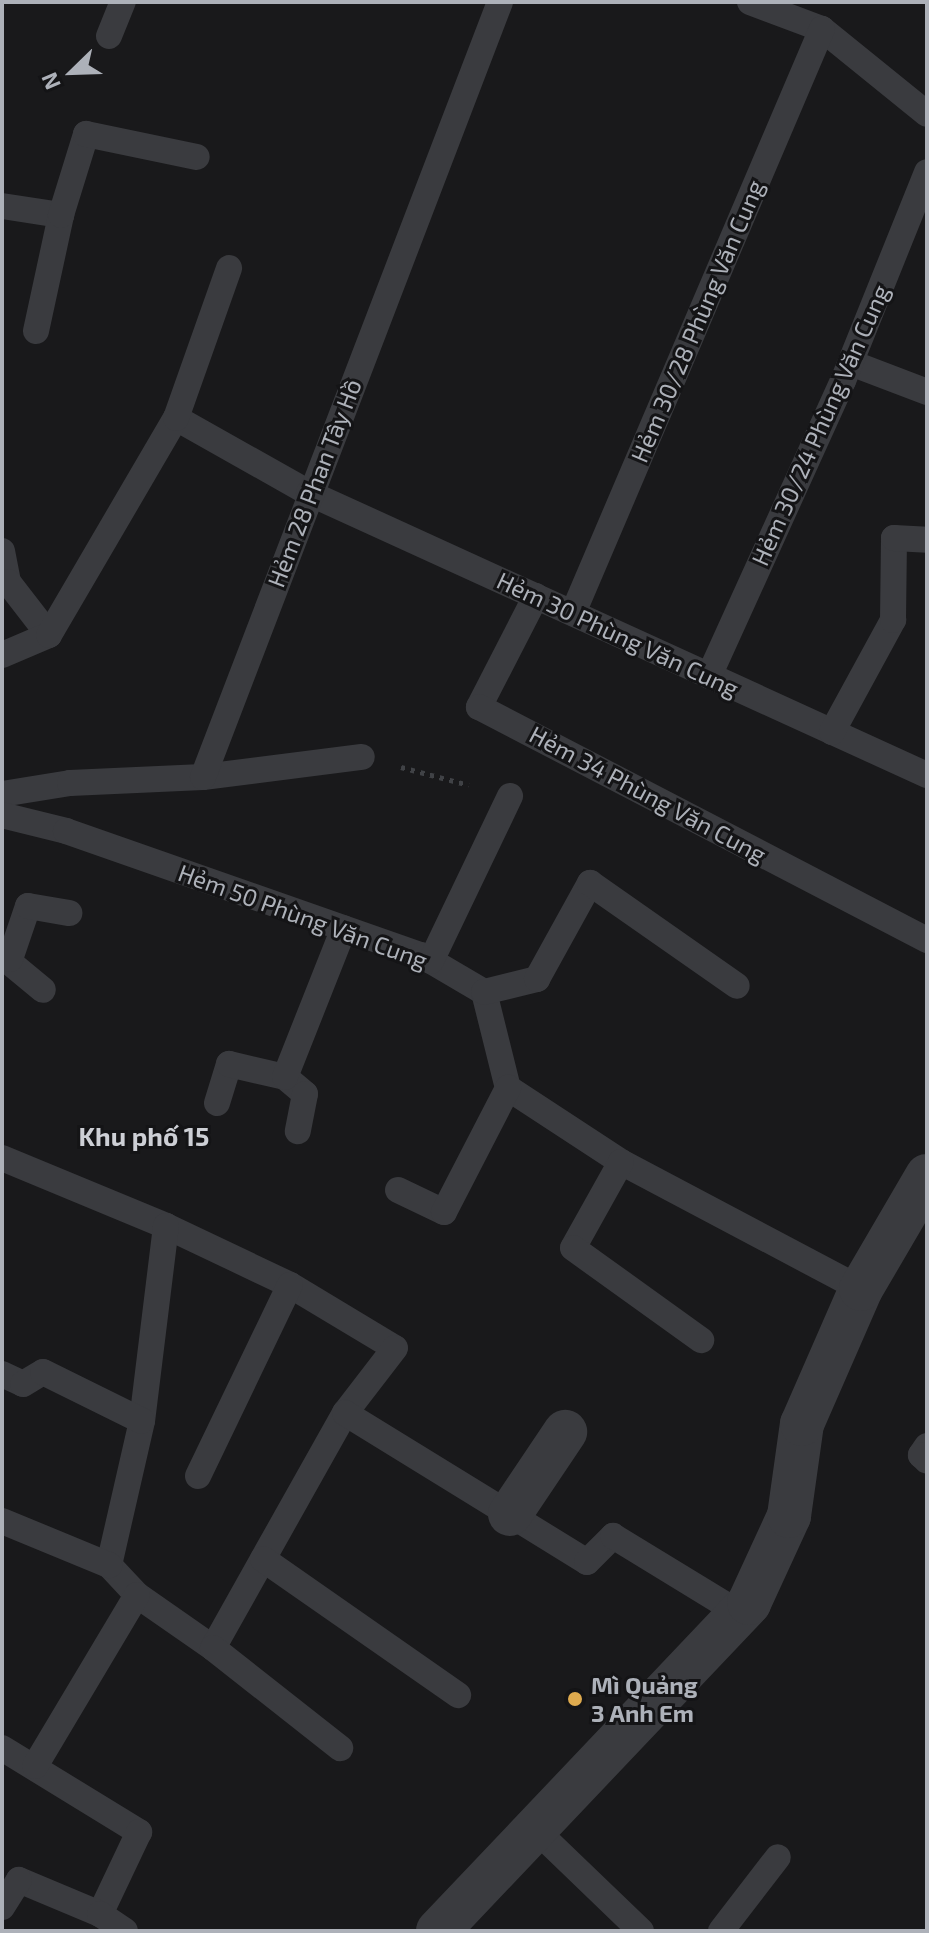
<!DOCTYPE html>
<html>
<head>
<meta charset="utf-8">
<style>
  body { margin:0 }
  #map { position:relative; width:929px; height:1933px; overflow:hidden; background:#19191b; font-family:"Exo 2",sans-serif }
  div>[style] { position:absolute }
  [style*='--x'] { left:calc(var(--x)*1px); top:calc(var(--y)*1px); width:calc(var(--w)*1px); rotate:calc(var(--a)*1deg) }
  .path>* { height:5px; margin-top:-2.5px; transform-origin:0; background:repeating-linear-gradient(90deg,#404246 0 4px,transparent 0 10px) }
  .lane>* { height:26px; margin:-13px; padding:0 13px; transform-origin:13px; border-radius:13px; background:#3a3b3f }
  .street>* { height:44px; margin:-22px; padding:0 22px; transform-origin:22px; border-radius:22px; background:#3a3b3f }
  .dots>* { width:22px; height:22px; translate:-50% -50%; box-sizing:border-box; border:4px solid #141416; border-radius:50% }
  span { translate:-50% -50%; white-space:nowrap; text-align:center; line-height:1.15; -webkit-text-stroke:6px #141416; paint-order:stroke }
  .street-label { font-size:24px; color:#adb1b9 }
  .poi-label { font-size:24px; color:#adb1b9; font-weight:700 }
  .left { translate:0 -50%; text-align:left }
  .neighbourhood-label { font-size:26px; color:#cdcfd5; font-weight:700 }
  .frame { position:absolute; inset:0; border:4px solid #adb1b9; pointer-events:none }
  .north { position:absolute; left:32px; top:32px; width:80px; height:80px; -webkit-text-stroke:6px #141416; paint-order:stroke; rotate:247deg; font-size:22px; font-weight:700; line-height:32px; text-align:center; color:#adb1b9 }
  .north::after { content:''; display:block; margin:auto; width:28px; height:36px; background:#adb1b9; clip-path:polygon(50% 0,100% 100%,50% 72%,0 100%) }
</style>
</head>
<body>
<div id="map">
  <div class="path">
    <div style="--x:401;--y:767;--w:70;--a:14.8"></div>
  </div>
  <div class="lane">
    <div style="--x:750;--y:2;--w:77;--a:20.6"></div>
    <div style="--x:822;--y:29;--w:135;--a:39"></div>
    <div style="--x:109;--y:36;--w:37;--a:-68"></div>
    <div style="--x:2;--y:206;--w:60;--a:8.7"></div>
    <div style="--x:36;--y:331;--w:119;--a:-77.8"></div>
    <div style="--x:61;--y:215;--w:85;--a:-72.8"></div>
    <div style="--x:86;--y:134;--w:113;--a:11.7"></div>
    <div style="--x:851;--y:363;--w:81;--a:20.9"></div>
    <div style="--x:176;--y:418;--w:153;--a:29.4"></div>
    <div style="--x:309;--y:493;--w:679;--a:24.53"></div>
    <div style="--x:2;--y:551;--w:32;--a:79"></div>
    <div style="--x:8;--y:582;--w:67;--a:52.3"></div>
    <div style="--x:536;--y:596;--w:125;--a:117.2"></div>
    <div style="--x:479;--y:707;--w:505;--a:27.48"></div>
    <div style="--x:573;--y:613;--w:635;--a:-66.91"></div>
    <div style="--x:2;--y:655;--w:51;--a:-23.1"></div>
    <div style="--x:49;--y:635;--w:251;--a:-59.7"></div>
    <div style="--x:176;--y:418;--w:159;--a:-70.5"></div>
    <div style="--x:709;--y:676;--w:324;--a:-65.6"></div>
    <div style="--x:843;--y:381;--w:225;--a:-68.1"></div>
    <div style="--x:832;--y:732;--w:128;--a:-61.4"></div>
    <div style="--x:893;--y:620;--w:82;--a:-89.3"></div>
    <div style="--x:894;--y:538;--w:33;--a:3"></div>
    <div style="--x:203;--y:777;--w:160;--a:-7.2"></div>
    <div style="--x:2;--y:794;--w:69;--a:-9.2"></div>
    <div style="--x:70;--y:783;--w:133;--a:-2.6"></div>
    <div style="--x:203;--y:777;--w:830;--a:-69.03"></div>
    <div style="--x:2;--y:815;--w:66;--a:14"></div>
    <div style="--x:66;--y:831;--w:376;--a:19.3"></div>
    <div style="--x:421;--y:955;--w:73;--a:30.4"></div>
    <div style="--x:484;--y:992;--w:99;--a:76"></div>
    <div style="--x:508;--y:1088;--w:135;--a:33.2"></div>
    <div style="--x:621;--y:1162;--w:272;--a:27.9"></div>
    <div style="--x:2;--y:956;--w:53;--a:39.7"></div>
    <div style="--x:10;--y:959;--w:56;--a:-71.2"></div>
    <div style="--x:28;--y:906;--w:42;--a:9.7"></div>
    <div style="--x:431;--y:961;--w:183;--a:-64.4"></div>
    <div style="--x:484;--y:992;--w:55;--a:-13.8"></div>
    <div style="--x:537;--y:979;--w:110;--a:-61.1"></div>
    <div style="--x:590;--y:883;--w:179;--a:35"></div>
    <div style="--x:285;--y:1077;--w:26;--a:40"></div>
    <div style="--x:305;--y:1094;--w:38;--a:101"></div>
    <div style="--x:217;--y:1103;--w:41;--a:-72.9"></div>
    <div style="--x:229;--y:1064;--w:57;--a:13.1"></div>
    <div style="--x:285;--y:1077;--w:160;--a:-68.4"></div>
    <div style="--x:2;--y:1158;--w:178;--a:22.5"></div>
    <div style="--x:166;--y:1226;--w:137;--a:25.4"></div>
    <div style="--x:290;--y:1285;--w:122;--a:31"></div>
    <div style="--x:395;--y:1348;--w:82;--a:127.6"></div>
    <div style="--x:621;--y:1162;--w:98;--a:119.2"></div>
    <div style="--x:573;--y:1248;--w:158;--a:35.7"></div>
    <div style="--x:398;--y:1190;--w:51;--a:25.6"></div>
    <div style="--x:444;--y:1212;--w:140;--a:-62.7"></div>
    <div style="--x:166;--y:1226;--w:196;--a:97"></div>
    <div style="--x:142;--y:1421;--w:148;--a:102.9"></div>
    <div style="--x:109;--y:1565;--w:41;--a:47"></div>
    <div style="--x:137;--y:1595;--w:93;--a:34.9"></div>
    <div style="--x:213;--y:1648;--w:270;--a:-60.7"></div>
    <div style="--x:345;--y:1413;--w:284;--a:31.6"></div>
    <div style="--x:587;--y:1562;--w:37;--a:-45"></div>
    <div style="--x:613;--y:1536;--w:148;--a:31.4"></div>
    <div style="--x:2;--y:1374;--w:23;--a:25"></div>
    <div style="--x:23;--y:1384;--w:23;--a:-31"></div>
    <div style="--x:43;--y:1372;--w:110;--a:26.3"></div>
    <div style="--x:927;--y:1446;--w:11;--a:124"></div>
    <div style="--x:921;--y:1455;--w:8;--a:45"></div>
    <div style="--x:198;--y:1476;--w:212;--a:-64.3"></div>
    <div style="--x:2;--y:1521;--w:116;--a:22.4"></div>
    <div style="--x:263;--y:1559;--w:238;--a:34.9"></div>
    <div style="--x:213;--y:1648;--w:162;--a:38.2"></div>
    <div style="--x:2;--y:1748;--w:161;--a:31.5"></div>
    <div style="--x:139;--y:1832;--w:91;--a:115.4"></div>
    <div style="--x:100;--y:1914;--w:88;--a:-157.2"></div>
    <div style="--x:19;--y:1880;--w:32;--a:122"></div>
    <div style="--x:35;--y:1766;--w:199;--a:-59.2"></div>
    <div style="--x:535;--y:1829;--w:147;--a:43.9"></div>
    <div style="--x:100;--y:1914;--w:30;--a:34"></div>
    <div style="--x:721;--y:1931;--w:93;--a:-52.4"></div>
  </div>
  <div class="street">
    <div style="--x:510;--y:1514;--w:99;--a:-56.1"></div>
    <div style="--x:438;--y:1931;--w:452;--a:-46.5"></div>
    <div style="--x:749;--y:1603;--w:96;--a:-65.3"></div>
    <div style="--x:789;--y:1516;--w:93;--a:-82"></div>
    <div style="--x:802;--y:1424;--w:147;--a:-66.4"></div>
    <div style="--x:861;--y:1289;--w:131;--a:-59.7"></div>
  </div>
  <div class="dots">
    <div style="left:575px;top:1699px;background:#deaa4e"></div>
  </div>
  <div class="street-label">
    <span style="left:697px;top:321px;rotate:-67deg">Hẻm 30/28 Phùng Văn Cung</span>
    <span style="left:820px;top:425px;rotate:-66deg">Hẻm 30/24 Phùng Văn Cung</span>
    <span style="left:314px;top:483px;rotate:-69deg">Hẻm 28 Phan Tây Hồ</span>
    <span style="left:618px;top:634px;rotate:25deg">Hẻm 30 Phùng Văn Cung</span>
    <span style="left:648px;top:794px;rotate:28deg">Hẻm 34 Phùng Văn Cung</span>
    <span style="left:303px;top:916px;rotate:20deg">Hẻm 50 Phùng Văn Cung</span>
  </div>
  <div class="poi-label">
    <span class="left" style="left:591px;top:1699px">Mì Quảng<br>3 Anh Em</span>
  </div>
  <div class="neighbourhood-label">
    <span style="left:144px;top:1136px">Khu phố 15</span>
  </div>
  <div class="frame"></div>
  <div class="north">N</div>
</div>
</body>
</html>
